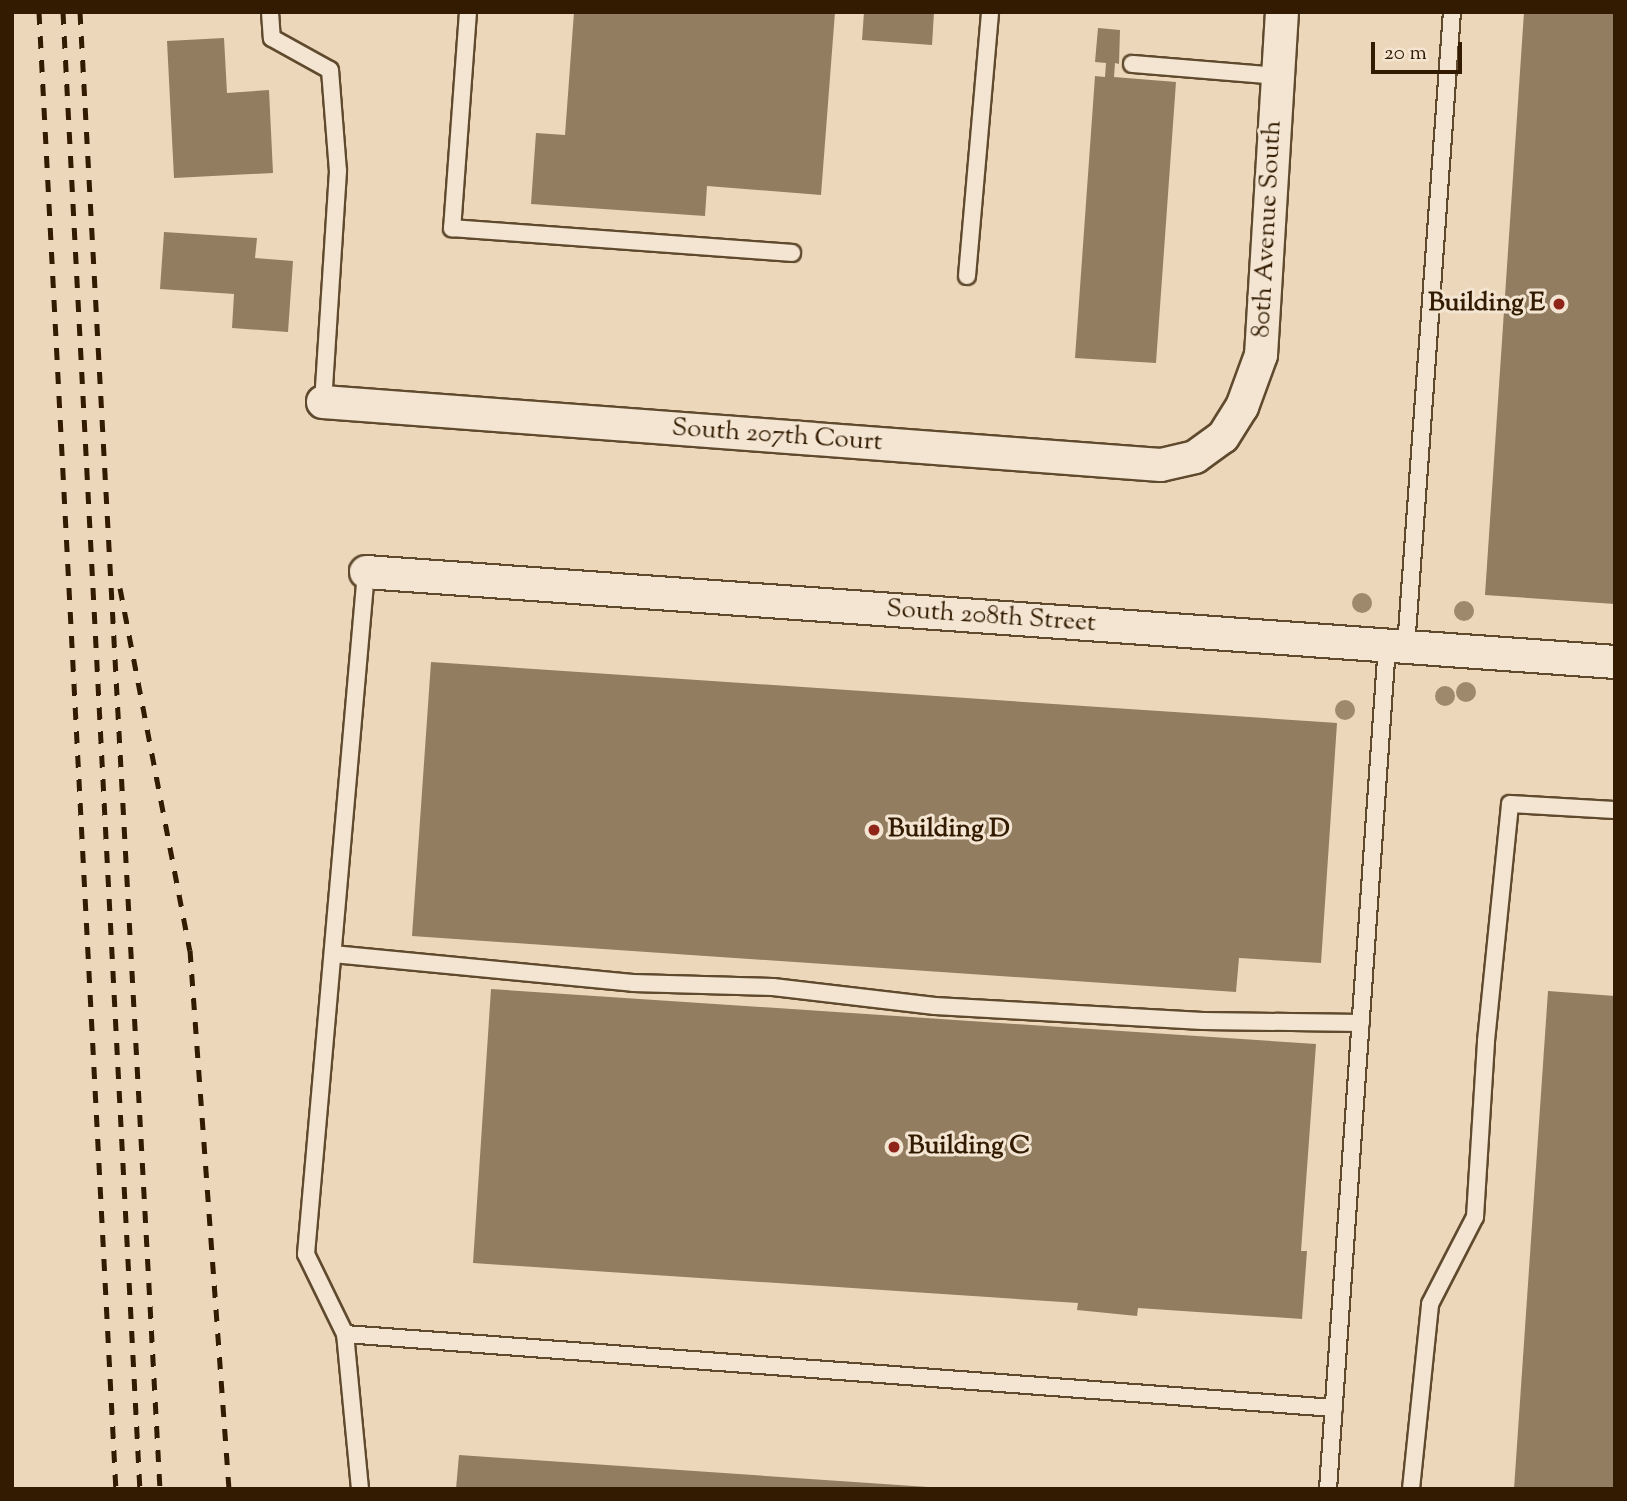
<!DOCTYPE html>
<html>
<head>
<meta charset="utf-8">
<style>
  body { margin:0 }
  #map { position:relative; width:1627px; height:1501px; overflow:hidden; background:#ecd7ba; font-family:"Sorts Mill Goudy",serif }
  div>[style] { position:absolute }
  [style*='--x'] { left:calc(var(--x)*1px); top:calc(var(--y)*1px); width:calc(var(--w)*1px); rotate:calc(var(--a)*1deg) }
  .building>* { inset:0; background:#937d61 }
  .roads { filter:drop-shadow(2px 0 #604a2e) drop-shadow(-2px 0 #604a2e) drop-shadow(0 2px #604a2e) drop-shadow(0 -2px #604a2e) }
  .lane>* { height:16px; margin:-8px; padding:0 8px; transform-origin:8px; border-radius:8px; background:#f3e5d2 }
  .street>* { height:32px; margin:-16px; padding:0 16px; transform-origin:16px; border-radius:16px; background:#f3e5d2 }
  .rail>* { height:5px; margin-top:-2.5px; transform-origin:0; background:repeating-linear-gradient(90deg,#321b00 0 12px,transparent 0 24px) }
  .trees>* { width:20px; height:20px; margin:-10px; border-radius:50%; background:#9f896d }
  .dots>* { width:19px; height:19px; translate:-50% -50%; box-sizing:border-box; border:4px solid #f3e5d2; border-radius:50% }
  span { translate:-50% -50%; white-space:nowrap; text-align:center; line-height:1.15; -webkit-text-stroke:6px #f3e5d2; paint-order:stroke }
  .street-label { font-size:26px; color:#321b00 }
  .poi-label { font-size:26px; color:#321b00; font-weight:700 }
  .right { translate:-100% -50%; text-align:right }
  .left { translate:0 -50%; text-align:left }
  .frame { position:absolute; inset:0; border:14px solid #321b00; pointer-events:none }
  .scale { position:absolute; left:1371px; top:42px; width:91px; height:32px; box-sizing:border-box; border:4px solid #321b00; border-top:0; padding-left:9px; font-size:21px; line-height:24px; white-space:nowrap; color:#321b00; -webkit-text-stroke:5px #f3e5d2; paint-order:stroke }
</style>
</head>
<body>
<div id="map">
  <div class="building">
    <div style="clip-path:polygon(574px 12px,835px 12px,821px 195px,707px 186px,705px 216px,531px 204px,536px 133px,565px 135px)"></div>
    <div style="clip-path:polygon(864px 12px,934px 12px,932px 45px,862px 40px)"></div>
    <div style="clip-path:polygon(1524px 12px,1615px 12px,1615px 604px,1485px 595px)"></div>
    <div style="clip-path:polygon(1098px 28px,1120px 30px,1119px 64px,1115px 63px,1114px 77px,1176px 82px,1156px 363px,1075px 358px,1095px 76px,1105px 77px,1106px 63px,1095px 62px)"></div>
    <div style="clip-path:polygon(224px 38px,227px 93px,269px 90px,273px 173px,174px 178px,167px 41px)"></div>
    <div style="clip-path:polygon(164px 232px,257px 238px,255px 258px,293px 261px,288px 332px,232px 328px,234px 294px,160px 289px)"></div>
    <div style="clip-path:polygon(431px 662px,1337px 723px,1321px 963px,1239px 958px,1236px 992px,412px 936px)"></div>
    <div style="clip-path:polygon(491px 989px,1316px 1044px,1301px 1251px,1307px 1251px,1302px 1319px,1138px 1308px,1137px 1316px,1077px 1310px,1078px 1303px,473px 1263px)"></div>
    <div style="clip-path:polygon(1548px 991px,1615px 996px,1615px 1489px,1514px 1489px)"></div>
    <div style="clip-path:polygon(459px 1455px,928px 1487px,928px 1489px,456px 1489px)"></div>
  </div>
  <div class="roads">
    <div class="lane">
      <div style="--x:270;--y:12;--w:26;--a:86"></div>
      <div style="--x:272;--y:38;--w:66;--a:28.9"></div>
      <div style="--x:330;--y:70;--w:101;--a:85.5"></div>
      <div style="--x:338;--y:171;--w:231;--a:93.7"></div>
      <div style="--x:468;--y:12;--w:217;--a:94.2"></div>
      <div style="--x:452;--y:228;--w:341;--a:4.2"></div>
      <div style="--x:1132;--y:64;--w:145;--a:4.7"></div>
      <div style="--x:967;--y:276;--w:265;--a:-85"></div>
      <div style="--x:1406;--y:647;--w:637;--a:-85.86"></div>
      <div style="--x:333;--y:954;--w:301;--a:5.5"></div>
      <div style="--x:633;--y:983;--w:140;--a:1.6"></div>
      <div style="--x:773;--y:987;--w:163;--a:6.7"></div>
      <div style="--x:935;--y:1006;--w:268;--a:3.2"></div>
      <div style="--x:1203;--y:1021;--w:158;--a:0.7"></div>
      <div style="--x:345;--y:1334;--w:89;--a:-116"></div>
      <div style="--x:306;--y:1254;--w:685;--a:-84.97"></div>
      <div style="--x:360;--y:1489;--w:156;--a:-95.5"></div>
      <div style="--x:345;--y:1334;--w:992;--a:4.28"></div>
      <div style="--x:1328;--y:1489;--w:846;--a:-86"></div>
      <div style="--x:1411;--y:1489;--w:186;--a:-84.1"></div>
      <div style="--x:1430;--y:1304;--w:98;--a:-62.7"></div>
      <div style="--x:1475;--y:1217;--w:176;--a:-86.4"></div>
      <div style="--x:1486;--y:1041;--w:238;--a:-84.2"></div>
      <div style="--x:1510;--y:804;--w:105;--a:3.3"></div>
    </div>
    <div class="street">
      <div style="--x:323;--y:402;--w:840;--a:4.3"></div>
      <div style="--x:1161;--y:465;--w:35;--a:-13"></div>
      <div style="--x:1195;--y:457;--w:34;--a:-36"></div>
      <div style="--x:1223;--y:437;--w:36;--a:-58"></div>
      <div style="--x:1242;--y:407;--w:55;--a:-69.9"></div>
      <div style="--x:1261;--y:355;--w:344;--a:-86.5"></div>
      <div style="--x:366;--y:572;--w:1252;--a:4.12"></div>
    </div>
  </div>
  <div class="rail">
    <div style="--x:39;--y:12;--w:1479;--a:87.02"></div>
    <div style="--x:63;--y:12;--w:1479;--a:87.02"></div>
    <div style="--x:80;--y:12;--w:1479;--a:86.9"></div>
    <div style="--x:120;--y:588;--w:369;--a:79.1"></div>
    <div style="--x:190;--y:950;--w:540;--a:85.86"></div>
  </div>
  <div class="trees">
    <div style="left:1362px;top:603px"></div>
    <div style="left:1464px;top:611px"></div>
    <div style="left:1466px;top:692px"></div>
    <div style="left:1445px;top:696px"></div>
    <div style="left:1345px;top:710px"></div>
  </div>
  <div class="dots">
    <div style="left:1559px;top:304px;background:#8f2418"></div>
    <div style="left:874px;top:830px;background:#8f2418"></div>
    <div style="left:894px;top:1147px;background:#8f2418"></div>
  </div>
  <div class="street-label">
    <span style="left:1268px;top:229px;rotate:-87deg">80th Avenue South</span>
    <span style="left:777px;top:436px;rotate:4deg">South 207th Court</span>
    <span style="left:991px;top:617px;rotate:4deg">South 208th Street</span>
  </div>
  <div class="poi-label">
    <span class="right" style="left:1545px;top:304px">Building E</span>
    <span class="left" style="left:888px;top:830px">Building D</span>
    <span class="left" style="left:908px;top:1147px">Building C</span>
  </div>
  <div class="frame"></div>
  <div class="scale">20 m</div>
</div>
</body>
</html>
